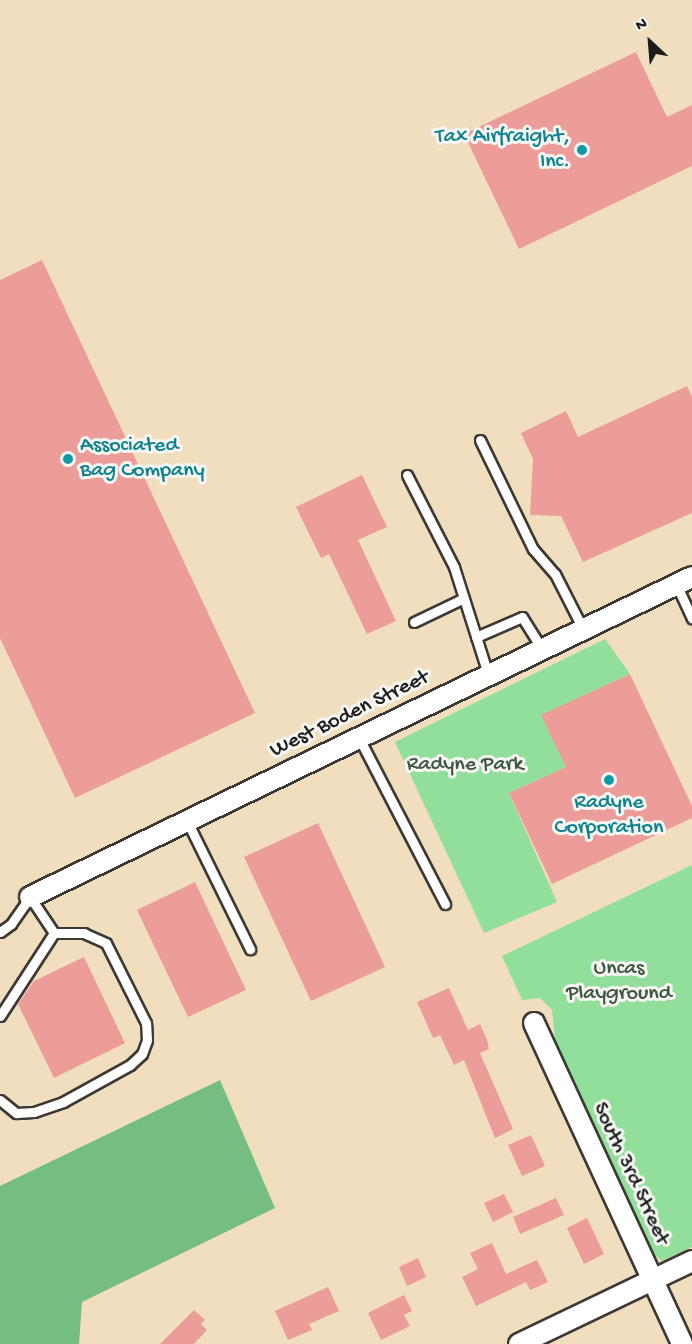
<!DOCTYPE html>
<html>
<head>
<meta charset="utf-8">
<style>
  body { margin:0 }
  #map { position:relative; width:692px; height:1344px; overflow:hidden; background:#f0debf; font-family:"Gochi Hand",sans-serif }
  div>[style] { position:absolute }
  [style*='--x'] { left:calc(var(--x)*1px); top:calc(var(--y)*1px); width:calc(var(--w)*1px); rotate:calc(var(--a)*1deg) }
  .green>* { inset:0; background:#92de9b }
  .forest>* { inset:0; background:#75bd83 }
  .building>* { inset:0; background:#ec9d99 }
  .roads { filter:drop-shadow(2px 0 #3c3934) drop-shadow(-2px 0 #3c3934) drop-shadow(0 2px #3c3934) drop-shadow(0 -2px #3c3934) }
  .lane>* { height:9px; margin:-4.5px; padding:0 4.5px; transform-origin:4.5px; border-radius:4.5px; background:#fff }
  .street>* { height:20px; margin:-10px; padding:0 10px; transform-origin:10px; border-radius:10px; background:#fff }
  .dots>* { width:16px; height:16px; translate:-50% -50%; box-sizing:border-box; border:3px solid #f6f6f2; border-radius:50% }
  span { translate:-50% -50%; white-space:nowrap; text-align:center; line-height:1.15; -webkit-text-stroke:6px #f6f6f2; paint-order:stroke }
  .culture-label { font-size:22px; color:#0d838f }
  .right { translate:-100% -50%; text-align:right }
  .left { translate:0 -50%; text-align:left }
  .street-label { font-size:22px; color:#1c1c1c }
  .park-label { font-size:22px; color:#3f5642 }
  .north { position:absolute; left:620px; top:12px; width:60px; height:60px; -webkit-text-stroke:4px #f6f6f2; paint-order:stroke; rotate:334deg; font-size:16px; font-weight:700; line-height:24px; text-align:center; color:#1c1c1c }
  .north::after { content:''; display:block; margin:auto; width:21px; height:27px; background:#1c1c1c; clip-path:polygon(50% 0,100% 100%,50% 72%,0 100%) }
</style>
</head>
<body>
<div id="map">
  <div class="green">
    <div style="clip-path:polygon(605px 639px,630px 674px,542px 715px,566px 767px,509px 793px,557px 902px,484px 933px,395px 742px)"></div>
    <div style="clip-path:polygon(692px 865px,692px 1247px,662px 1261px,654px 1254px,561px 1054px,555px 1039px,552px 1010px,540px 998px,522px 1000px,502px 956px)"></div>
  </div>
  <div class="forest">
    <div style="clip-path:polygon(220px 1080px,275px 1208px,82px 1302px,79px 1344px,0 1344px,0 1186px)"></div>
  </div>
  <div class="building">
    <div style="clip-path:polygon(636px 52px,667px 117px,692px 105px,692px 166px,519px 249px,464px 134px)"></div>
    <div style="clip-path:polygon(42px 260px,255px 713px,75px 798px,0 638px,0 280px)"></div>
    <div style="clip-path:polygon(687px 386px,692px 397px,692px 513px,583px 562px,561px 516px,530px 515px,533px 459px,521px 433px,566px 411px,578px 437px)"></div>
    <div style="clip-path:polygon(362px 475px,387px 527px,358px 540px,396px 621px,367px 634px,329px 554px,321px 558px,296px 507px)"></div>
    <div style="clip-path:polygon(630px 674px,692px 806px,692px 818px,552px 884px,509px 793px,566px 767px,541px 715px)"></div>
    <div style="clip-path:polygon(318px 823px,385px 967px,311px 1001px,244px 857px)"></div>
    <div style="clip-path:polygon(195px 882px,246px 990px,188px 1017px,137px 910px)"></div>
    <div style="clip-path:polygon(84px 957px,125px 1043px,54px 1078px,18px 1004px,34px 981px)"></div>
    <div style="clip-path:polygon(449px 988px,468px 1030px,480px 1024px,487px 1040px,489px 1049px,480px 1053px,513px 1129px,495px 1138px,464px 1060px,454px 1065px,440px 1035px,433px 1038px,417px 1002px)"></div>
    <div style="clip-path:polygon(531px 1135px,545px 1166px,522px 1176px,508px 1145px)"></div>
    <div style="clip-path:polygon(504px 1194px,513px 1212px,493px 1222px,484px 1203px)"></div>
    <div style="clip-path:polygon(556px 1198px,564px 1215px,520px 1234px,513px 1217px)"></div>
    <div style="clip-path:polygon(587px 1218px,604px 1254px,584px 1264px,567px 1228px)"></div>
    <div style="clip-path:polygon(492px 1243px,506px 1274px,537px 1260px,548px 1282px,530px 1290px,526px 1282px,476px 1306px,462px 1277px,478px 1269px,470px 1253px)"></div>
    <div style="clip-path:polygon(418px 1258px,426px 1277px,407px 1286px,399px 1267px)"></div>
    <div style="clip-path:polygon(328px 1287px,339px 1311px,309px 1324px,312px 1330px,288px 1340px,275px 1311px)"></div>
    <div style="clip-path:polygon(404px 1295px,412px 1311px,404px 1315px,410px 1326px,381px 1340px,368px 1313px)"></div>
    <div style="clip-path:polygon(194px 1310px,205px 1320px,201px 1324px,207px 1330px,194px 1344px,160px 1344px)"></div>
  </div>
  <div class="roads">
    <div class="lane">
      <div style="--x:480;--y:440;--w:121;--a:64.1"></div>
      <div style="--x:533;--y:549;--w:33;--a:49"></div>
      <div style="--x:555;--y:574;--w:62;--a:63"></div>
      <div style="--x:407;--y:475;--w:103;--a:62.9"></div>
      <div style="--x:454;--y:567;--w:112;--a:72.4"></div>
      <div style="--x:676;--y:584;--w:38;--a:65"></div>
      <div style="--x:414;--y:622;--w:55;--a:-25.6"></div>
      <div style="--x:476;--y:637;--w:50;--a:-23.5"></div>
      <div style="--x:522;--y:617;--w:38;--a:58"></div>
      <div style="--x:359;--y:738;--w:187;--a:62.6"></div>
      <div style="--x:187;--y:821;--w:143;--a:63.8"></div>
      <div style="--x:0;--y:932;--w:14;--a:-36"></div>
      <div style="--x:11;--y:924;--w:33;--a:-55"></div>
      <div style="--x:30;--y:897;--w:43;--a:56.3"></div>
      <div style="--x:0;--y:1016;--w:99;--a:-57"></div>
      <div style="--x:0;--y:1100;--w:21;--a:39"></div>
      <div style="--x:16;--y:1113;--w:18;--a:-3"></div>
      <div style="--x:34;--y:1112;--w:31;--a:-19"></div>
      <div style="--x:63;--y:1102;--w:77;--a:-28.9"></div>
      <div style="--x:130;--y:1065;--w:16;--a:-43"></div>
      <div style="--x:142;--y:1054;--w:15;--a:-70"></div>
      <div style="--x:147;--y:1040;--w:17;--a:-93"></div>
      <div style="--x:146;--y:1023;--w:89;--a:-116.6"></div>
      <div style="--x:106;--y:943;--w:24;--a:-156"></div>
      <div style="--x:84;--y:933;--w:30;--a:180"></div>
    </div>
    <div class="street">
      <div style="--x:30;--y:897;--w:735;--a:-25.8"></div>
      <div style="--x:534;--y:1023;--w:353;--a:65.2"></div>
      <div style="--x:519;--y:1344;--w:192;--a:-25.6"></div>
    </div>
  </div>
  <div class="dots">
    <div style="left:582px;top:150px;background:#0f9aa8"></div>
    <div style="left:68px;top:459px;background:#0f9aa8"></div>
    <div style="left:609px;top:780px;background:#0f9aa8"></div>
  </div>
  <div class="culture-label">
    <span class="right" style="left:570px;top:150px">Tax Airfraight,<br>Inc.</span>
    <span class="left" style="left:80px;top:459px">Associated<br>Bag Company</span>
    <span style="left:609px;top:816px">Radyne<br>Corporation</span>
  </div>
  <div class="street-label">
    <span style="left:350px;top:715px;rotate:-26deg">West Boden Street</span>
    <span style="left:630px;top:1174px;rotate:65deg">South 3rd Street</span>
  </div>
  <div class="park-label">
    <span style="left:465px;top:766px">Radyne Park</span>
    <span style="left:619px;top:982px">Uncas<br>Playground</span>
  </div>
  <div class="north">N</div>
</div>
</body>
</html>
